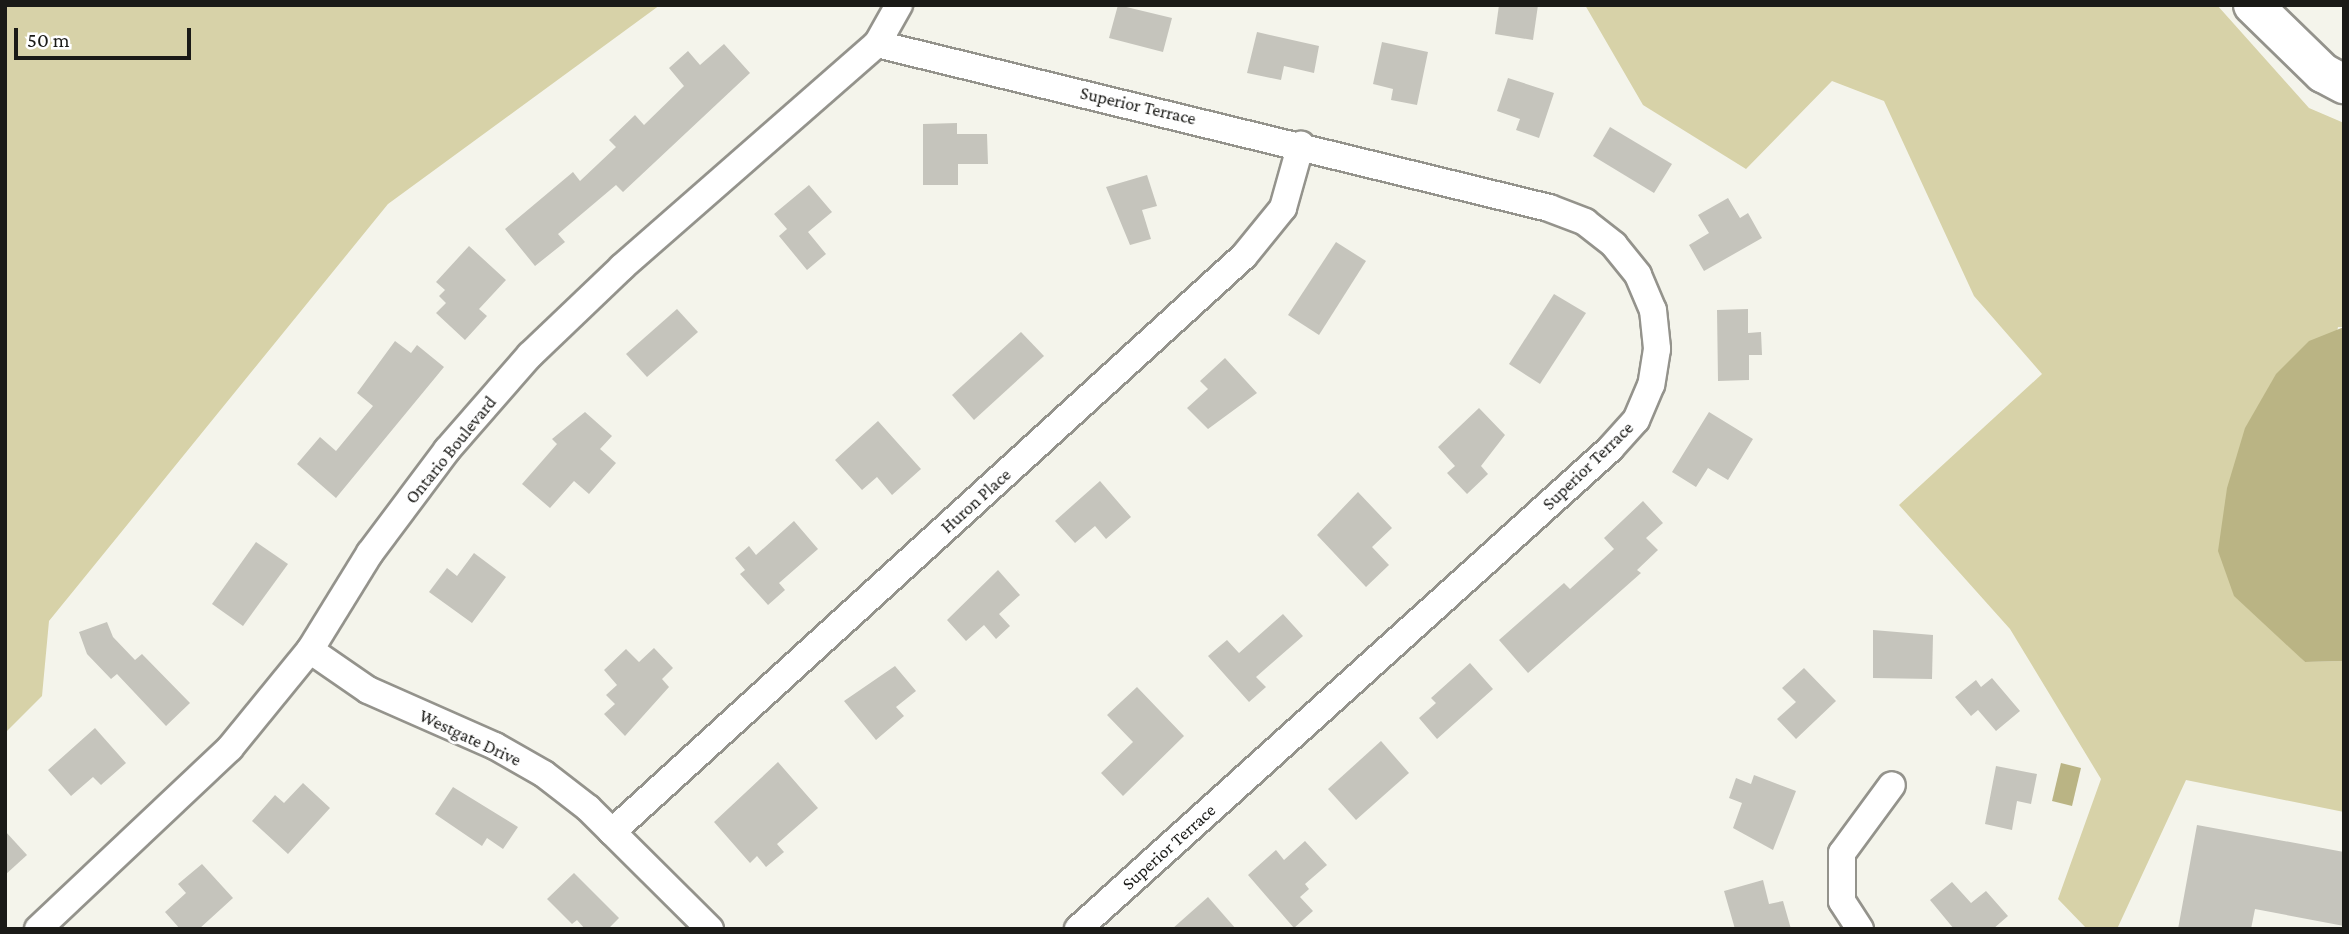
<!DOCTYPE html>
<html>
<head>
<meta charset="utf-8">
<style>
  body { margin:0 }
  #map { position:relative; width:2349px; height:934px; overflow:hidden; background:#f4f4eb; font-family:"Crimson Pro",serif }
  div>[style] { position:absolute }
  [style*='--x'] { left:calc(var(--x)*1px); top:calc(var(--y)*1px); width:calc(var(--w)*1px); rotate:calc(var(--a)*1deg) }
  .green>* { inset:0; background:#d7d2a8 }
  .water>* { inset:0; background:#bab484 }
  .building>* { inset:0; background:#c5c4bc }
  .roads { filter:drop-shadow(2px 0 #94938c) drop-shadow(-2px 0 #94938c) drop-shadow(0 2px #94938c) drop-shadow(0 -2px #94938c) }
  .street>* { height:26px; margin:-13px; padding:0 13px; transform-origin:13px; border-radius:13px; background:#fff }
  .secondary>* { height:38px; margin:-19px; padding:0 19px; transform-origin:19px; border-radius:19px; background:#fff }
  span { translate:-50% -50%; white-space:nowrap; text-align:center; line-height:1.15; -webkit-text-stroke:6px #fff; paint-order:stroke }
  .street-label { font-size:18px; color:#1a1a17 }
  .frame { position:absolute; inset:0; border:7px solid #1a1a17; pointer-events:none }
  .scale { position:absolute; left:14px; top:28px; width:177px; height:32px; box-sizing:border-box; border:4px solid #1a1a17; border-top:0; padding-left:9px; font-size:21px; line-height:24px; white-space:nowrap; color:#1a1a17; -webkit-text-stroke:5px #fff; paint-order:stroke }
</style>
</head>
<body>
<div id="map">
  <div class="green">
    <div style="clip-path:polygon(5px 5px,660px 5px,388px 204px,49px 621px,42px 696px,5px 733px)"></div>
    <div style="clip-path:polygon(1585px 5px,2217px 5px,2309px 108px,2344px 123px,2344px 327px,2338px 327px,2275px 630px,2305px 662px,2344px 661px,2344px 812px,2186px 780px,2117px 929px,2087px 929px,2058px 899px,2101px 779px,2010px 629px,1899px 505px,2042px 374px,1974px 296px,1884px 101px,1832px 81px,1746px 169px,1643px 105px)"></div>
  </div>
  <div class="water">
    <div style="clip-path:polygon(2344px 327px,2344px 661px,2305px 662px,2234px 596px,2218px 551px,2227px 488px,2245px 428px,2276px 374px,2309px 341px)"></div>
    <div style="clip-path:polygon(2061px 763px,2081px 768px,2072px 806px,2052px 801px)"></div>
  </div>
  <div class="building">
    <div style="clip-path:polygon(1118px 5px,1172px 18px,1163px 52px,1109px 38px)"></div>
    <div style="clip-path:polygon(1499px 5px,1538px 5px,1533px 40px,1495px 34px)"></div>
    <div style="clip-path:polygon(1257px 32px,1319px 46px,1314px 73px,1284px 66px,1281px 80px,1247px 73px)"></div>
    <div style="clip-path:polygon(1382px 42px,1428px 52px,1417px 105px,1391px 100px,1393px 89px,1373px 84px)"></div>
    <div style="clip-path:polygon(724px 44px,750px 73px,623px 192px,616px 185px,558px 234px,565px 242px,535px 266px,505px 229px,573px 172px,580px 181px,616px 147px,609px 140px,635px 115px,644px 125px,684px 86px,669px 68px,688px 51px,700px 65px)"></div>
    <div style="clip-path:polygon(1508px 78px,1554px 93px,1539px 138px,1516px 130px,1520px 119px,1497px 111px)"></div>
    <div style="clip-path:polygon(957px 123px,957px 134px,987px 134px,988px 164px,958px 164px,958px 185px,923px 185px,923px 124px)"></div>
    <div style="clip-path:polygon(1610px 127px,1672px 164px,1654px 193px,1593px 156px)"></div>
    <div style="clip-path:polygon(1147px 175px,1157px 206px,1142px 210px,1151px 239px,1130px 245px,1106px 187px)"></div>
    <div style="clip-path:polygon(809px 185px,832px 212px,808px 232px,826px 254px,807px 270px,779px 236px,787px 229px,774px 214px)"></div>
    <div style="clip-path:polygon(1728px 198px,1740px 218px,1748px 213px,1762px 238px,1704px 271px,1689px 245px,1709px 233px,1698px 215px)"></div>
    <div style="clip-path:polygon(1336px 242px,1366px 261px,1319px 335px,1288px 315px)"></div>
    <div style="clip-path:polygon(469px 246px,506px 280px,479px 309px,487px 316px,465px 340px,436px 313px,446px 303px,439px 296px,445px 290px,436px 282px)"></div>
    <div style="clip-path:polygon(1554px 294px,1586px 313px,1540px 384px,1509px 364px)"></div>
    <div style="clip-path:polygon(677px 309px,698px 332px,647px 377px,626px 354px)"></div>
    <div style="clip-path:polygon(1748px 309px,1748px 333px,1761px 332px,1762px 355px,1749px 355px,1749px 380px,1718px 381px,1717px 310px)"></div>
    <div style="clip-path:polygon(1021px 332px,1044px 356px,974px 420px,952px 395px)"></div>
    <div style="clip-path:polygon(395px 341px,411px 353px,417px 345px,444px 367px,336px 498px,297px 464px,320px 437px,336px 451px,373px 406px,357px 393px)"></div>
    <div style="clip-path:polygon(1225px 358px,1257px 393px,1208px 429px,1187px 408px,1208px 389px,1200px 381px)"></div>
    <div style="clip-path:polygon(1479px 408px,1505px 435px,1481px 466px,1488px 474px,1467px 494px,1447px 473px,1455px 466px,1438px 447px)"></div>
    <div style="clip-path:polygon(585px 412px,612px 436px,600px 449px,616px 463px,589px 494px,574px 481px,550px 508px,522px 484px,557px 444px,552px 439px)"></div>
    <div style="clip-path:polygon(1709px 412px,1753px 439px,1728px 480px,1708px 468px,1696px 487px,1672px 472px)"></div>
    <div style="clip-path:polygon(878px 421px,921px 469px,892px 495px,877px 477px,862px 490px,835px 460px)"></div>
    <div style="clip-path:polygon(1100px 481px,1131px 517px,1106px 539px,1095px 526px,1075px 543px,1055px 521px)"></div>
    <div style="clip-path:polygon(1358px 492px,1392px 528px,1372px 547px,1389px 565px,1366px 587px,1317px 535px)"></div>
    <div style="clip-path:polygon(1643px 501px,1663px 523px,1646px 538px,1658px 550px,1637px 570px,1641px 573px,1528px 673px,1499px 640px,1564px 583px,1570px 589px,1614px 549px,1604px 538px)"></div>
    <div style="clip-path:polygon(794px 521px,818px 549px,779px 583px,785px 590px,768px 605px,740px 574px,745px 570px,735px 558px,749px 546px,756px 555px)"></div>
    <div style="clip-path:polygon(256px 542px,288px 564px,243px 626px,212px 604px)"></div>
    <div style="clip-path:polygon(474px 553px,506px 577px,472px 623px,429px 592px,447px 568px,457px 576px)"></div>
    <div style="clip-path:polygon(998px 570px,1020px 595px,999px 614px,1010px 626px,996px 639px,984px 625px,966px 641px,947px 620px)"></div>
    <div style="clip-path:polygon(1283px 614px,1303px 636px,1256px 677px,1266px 687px,1249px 702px,1208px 656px,1227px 640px,1239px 653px)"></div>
    <div style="clip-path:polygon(107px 622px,113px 637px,135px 660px,142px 654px,190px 703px,166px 726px,117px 674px,111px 679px,87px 654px,79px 632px)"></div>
    <div style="clip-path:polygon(1873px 630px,1933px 635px,1932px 679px,1873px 678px)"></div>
    <div style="clip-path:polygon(654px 648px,673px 668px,662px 679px,669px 687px,625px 736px,604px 714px,615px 704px,606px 695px,617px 685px,604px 670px,626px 649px,639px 662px)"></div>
    <div style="clip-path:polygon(1470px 663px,1493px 689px,1437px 739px,1419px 718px,1436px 703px,1431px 698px)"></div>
    <div style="clip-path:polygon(895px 666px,916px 691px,896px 707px,904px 716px,876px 740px,844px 701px)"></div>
    <div style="clip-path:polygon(1804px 668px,1836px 701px,1796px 739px,1777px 719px,1796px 702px,1782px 688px)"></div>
    <div style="clip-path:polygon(1992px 678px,2020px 711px,1996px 731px,1978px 710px,1971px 716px,1955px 697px,1976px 680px,1981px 687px)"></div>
    <div style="clip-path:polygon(1137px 687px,1184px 736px,1123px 796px,1101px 773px,1133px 742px,1107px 715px)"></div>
    <div style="clip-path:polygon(95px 728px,126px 763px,101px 785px,93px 777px,71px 796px,48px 770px)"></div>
    <div style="clip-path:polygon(1381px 741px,1409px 773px,1356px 820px,1328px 789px)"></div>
    <div style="clip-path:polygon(778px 762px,818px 808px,777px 844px,784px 852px,766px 867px,757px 856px,750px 863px,714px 822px)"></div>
    <div style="clip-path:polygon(1996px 766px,2037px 774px,2031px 804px,2017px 801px,2012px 830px,1985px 824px)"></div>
    <div style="clip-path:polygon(1754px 775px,1796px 791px,1773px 850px,1733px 828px,1742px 803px,1729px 798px,1736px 778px,1751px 784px)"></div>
    <div style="clip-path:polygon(303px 783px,330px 808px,288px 854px,252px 821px,275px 795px,284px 803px)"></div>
    <div style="clip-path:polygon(453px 787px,518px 827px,503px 849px,487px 838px,482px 846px,435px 814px)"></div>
    <div style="clip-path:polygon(2197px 825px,2344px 852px,2344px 926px,2255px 909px,2251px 929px,2178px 929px)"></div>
    <div style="clip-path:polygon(5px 831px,27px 855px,5px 875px)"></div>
    <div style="clip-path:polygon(1305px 841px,1327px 865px,1305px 884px,1309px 889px,1300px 897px,1313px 911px,1294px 928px,1248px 875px,1276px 850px,1284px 860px)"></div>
    <div style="clip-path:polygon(202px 864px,233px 898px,199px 929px,180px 929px,165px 912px,186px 893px,178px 884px)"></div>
    <div style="clip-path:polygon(574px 873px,619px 918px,608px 929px,585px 929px,577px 920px,572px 924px,547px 899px)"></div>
    <div style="clip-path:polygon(1763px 880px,1769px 904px,1783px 901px,1791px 929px,1735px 929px,1724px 891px)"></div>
    <div style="clip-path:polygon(1952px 882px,1971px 903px,1986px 891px,2008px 916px,1993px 929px,1954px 929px,1930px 900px)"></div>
    <div style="clip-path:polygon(1208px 897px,1236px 929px,1172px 929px)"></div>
  </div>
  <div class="roads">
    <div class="street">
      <div style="--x:877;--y:44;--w:692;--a:13.71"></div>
      <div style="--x:1549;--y:208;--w:39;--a:21"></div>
      <div style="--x:1585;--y:222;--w:37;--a:38"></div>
      <div style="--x:1614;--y:245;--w:38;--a:51"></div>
      <div style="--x:1638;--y:275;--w:38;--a:67"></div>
      <div style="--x:1653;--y:310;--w:39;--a:84"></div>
      <div style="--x:1657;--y:349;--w:36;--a:99"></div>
      <div style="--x:1651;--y:385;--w:38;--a:113"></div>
      <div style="--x:1636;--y:420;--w:38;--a:132"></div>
      <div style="--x:1611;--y:448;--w:718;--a:137.94"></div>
      <div style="--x:310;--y:650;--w:70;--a:34.6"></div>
      <div style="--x:368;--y:690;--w:139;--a:23.8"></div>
      <div style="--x:495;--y:746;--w:56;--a:29.7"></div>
      <div style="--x:544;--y:774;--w:56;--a:37.7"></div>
      <div style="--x:588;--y:808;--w:172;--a:44.8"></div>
      <div style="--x:612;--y:832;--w:855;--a:-42.35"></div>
      <div style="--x:1244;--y:256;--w:62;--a:-50.9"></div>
      <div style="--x:1283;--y:208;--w:66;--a:-74.3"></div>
      <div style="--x:38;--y:929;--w:264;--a:-43.3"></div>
      <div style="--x:230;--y:748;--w:127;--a:-50.8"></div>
      <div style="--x:310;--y:650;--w:114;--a:-58.3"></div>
      <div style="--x:370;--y:553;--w:129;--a:-53.2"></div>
      <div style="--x:447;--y:450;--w:126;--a:-48.9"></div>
      <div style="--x:530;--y:355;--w:127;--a:-43.7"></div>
      <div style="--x:622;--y:267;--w:339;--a:-41.2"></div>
      <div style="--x:877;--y:44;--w:45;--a:-60.6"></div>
      <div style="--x:1860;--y:929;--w:33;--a:-123"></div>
      <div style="--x:1842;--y:901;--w:48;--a:-90"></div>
      <div style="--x:1842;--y:853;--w:84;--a:-53.7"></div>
    </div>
    <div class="secondary">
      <div style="--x:2253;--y:5;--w:98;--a:44.2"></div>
      <div style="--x:2323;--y:73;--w:24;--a:28"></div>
    </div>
  </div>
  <div class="street-label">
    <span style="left:1138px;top:106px;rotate:13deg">Superior Terrace</span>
    <span style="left:451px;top:450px;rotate:-51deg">Ontario Boulevard</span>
    <span style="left:1588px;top:466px;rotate:-44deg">Superior Terrace</span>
    <span style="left:976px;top:501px;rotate:-42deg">Huron Place</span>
    <span style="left:470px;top:738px;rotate:25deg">Westgate Drive</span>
    <span style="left:1169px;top:847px;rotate:-42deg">Superior Terrace</span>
  </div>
  <div class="frame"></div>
  <div class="scale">50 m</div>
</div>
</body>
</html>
